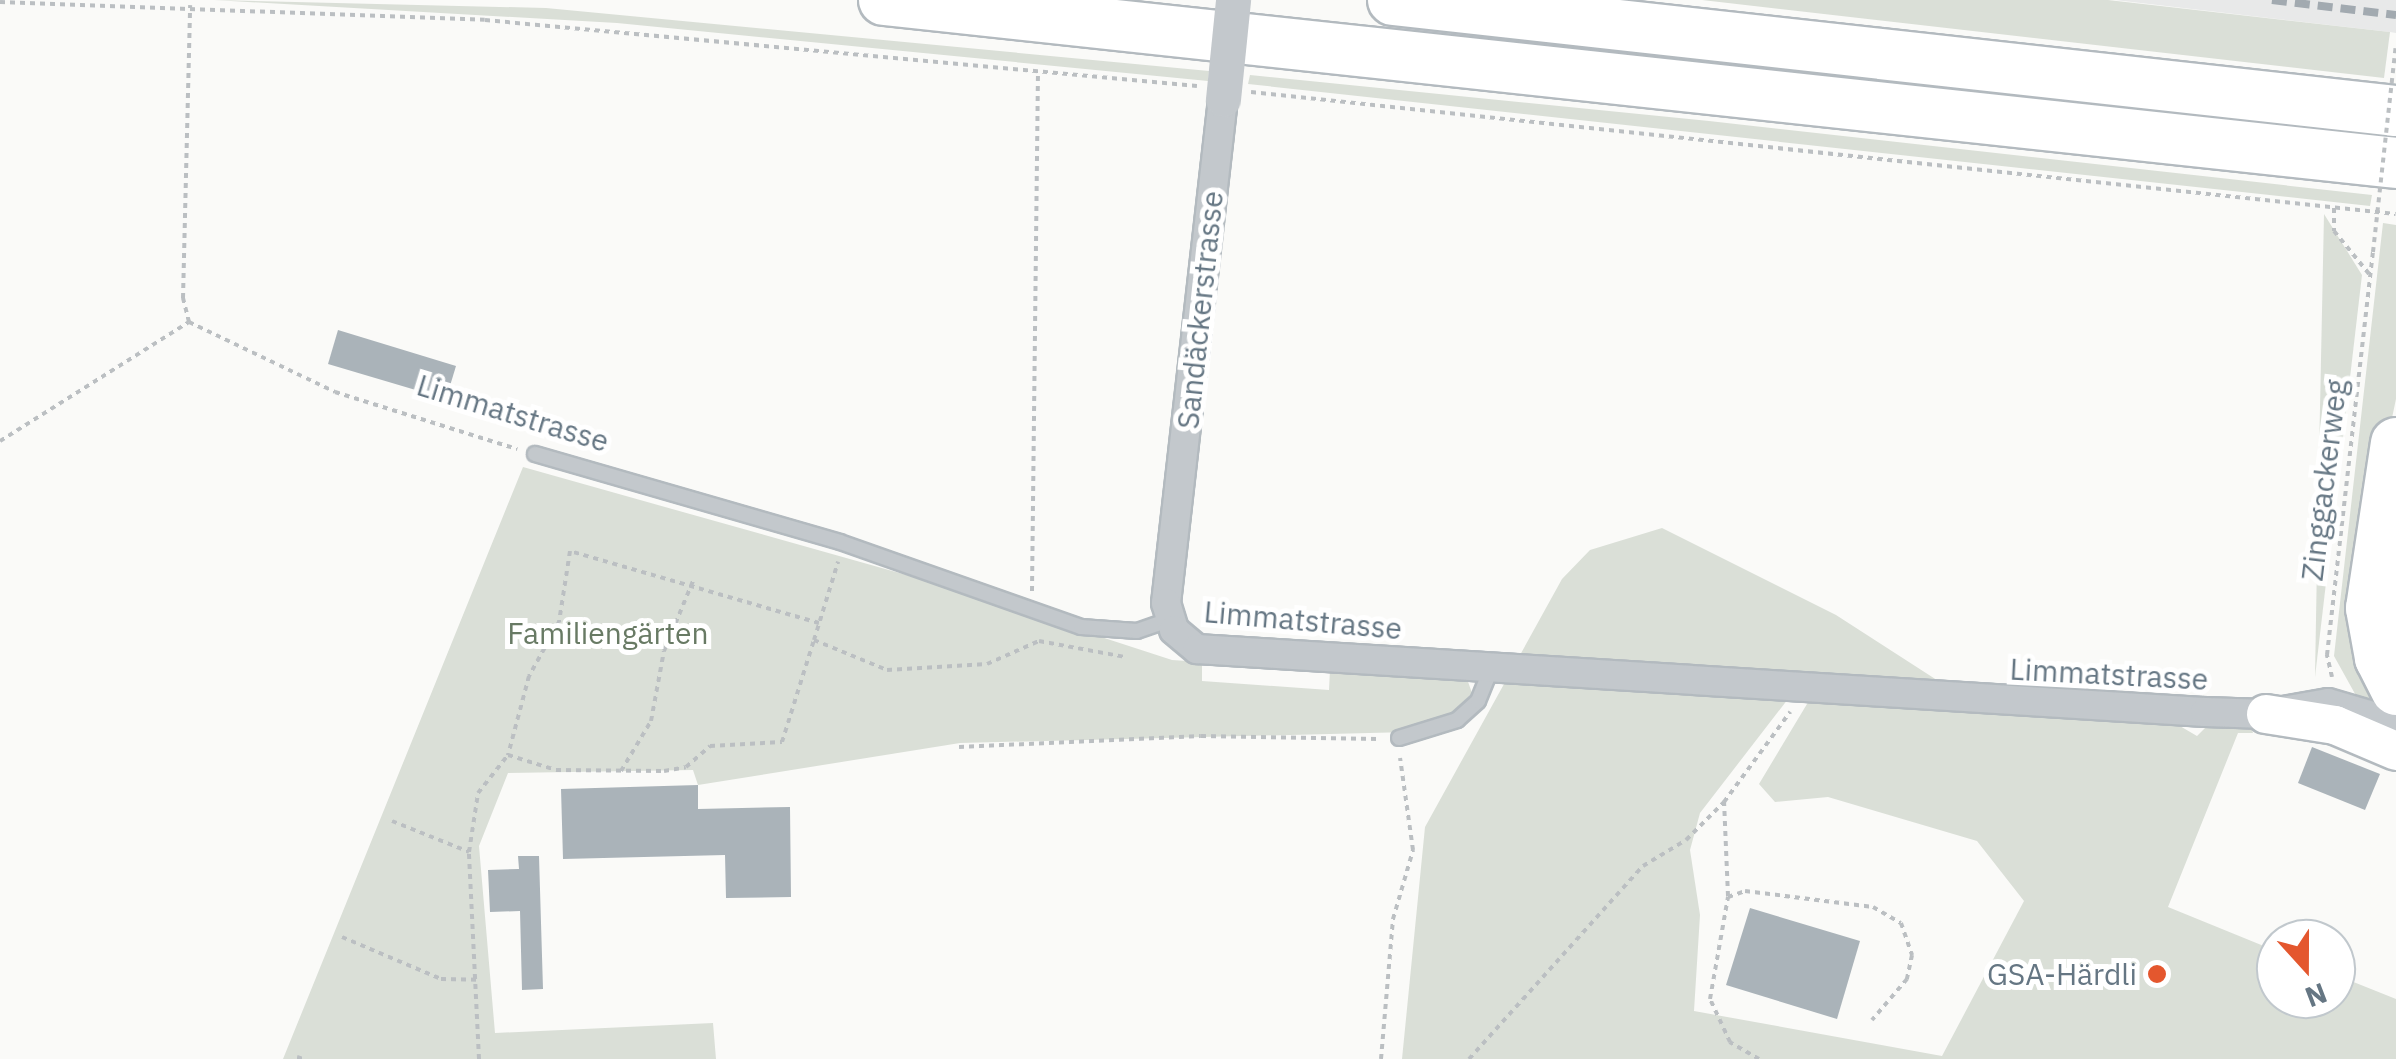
<!DOCTYPE html>
<html>
<head>
<meta charset="utf-8">
<style>
  body { margin:0 }
  #map { position:relative; width:2396px; height:1059px; overflow:hidden; background:#fafaf8; font-family:"IBM Plex Sans",sans-serif }
  div>[style] { position:absolute }
  [style*='--x'] { left:calc(var(--x)*1px); top:calc(var(--y)*1px); width:calc(var(--w)*1px); rotate:calc(var(--a)*1deg) }
  .built>* { inset:0; background:#e8e9e9 }
  .green>* { inset:0; background:#dadfd7 }
  .building>* { inset:0; background:#aab3b9 }
  .path>* { height:4px; margin-top:-2px; transform-origin:0; background:repeating-linear-gradient(90deg,#bbbfc2 0 5px,transparent 0 10px) }
  .roads { filter:drop-shadow(2px 0 #b3babf) drop-shadow(-2px 0 #b3babf) drop-shadow(0 2px #b3babf) drop-shadow(0 -2px #b3babf) }
  .service>* { height:14px; margin:-7px; padding:0 7px; transform-origin:7px; border-radius:7px; background:#c3c8cc }
  .minor>* { height:28px; margin:-14px; padding:0 14px; transform-origin:14px; border-radius:14px; background:#c3c8cc }
  .secondary>* { height:38px; margin:-19px; padding:0 19px; transform-origin:19px; border-radius:19px; background:#fff }
  .motorway>* { height:50px; margin:-25px; padding:0 25px; transform-origin:25px; border-radius:25px; background:#fff }
  .rail>* { height:8px; margin-top:-4px; transform-origin:0; background:repeating-linear-gradient(90deg,#a2aab0 0 15px,transparent 0 23px) }
  .path-bridge>* { height:4px; margin-top:-2px; transform-origin:0; background:repeating-linear-gradient(90deg,#bbbfc2 0 5px,transparent 0 10px) }
  .tertiary-bridge>* { height:35px; margin:-17.5px; padding:0 17.5px; transform-origin:17.5px; border-radius:17.5px; background:#c3c8cc }
  .dots>* { width:28px; height:28px; translate:-50% -50%; box-sizing:border-box; border:5px solid #fff; border-radius:50% }
  span { translate:-50% -50%; white-space:nowrap; text-align:center; line-height:1.15; -webkit-text-stroke:10px #fff; paint-order:stroke }
  .street-label { font-size:30px; color:#657683 }
  .park-label { font-size:30px; color:#687a64 }
  .poi-label { font-size:30px; color:#657683 }
  .right { translate:-100% -50%; text-align:right }
  .north { position:absolute; left:2256px; top:919px; width:100px; height:100px; box-sizing:border-box; background:#fff; border:2px solid #c1c8cd; border-radius:50%; rotate:159deg; font-size:28px; font-weight:700; line-height:40px; text-align:center; color:#657683 }
  .north::after { content:''; display:block; margin:auto; width:35px; height:45px; background:#e4572e; clip-path:polygon(50% 0,100% 100%,50% 72%,0 100%) }
</style>
</head>
<body>
<div id="map">
  <div class="built">
    <div style="clip-path:polygon(2115px 0,2396px 0,2396px 33px,2390px 32px)"></div>
  </div>
  <div class="green">
    <div style="clip-path:polygon(214px 0,546px 8px,1209px 71px,1208px 81px,617px 23px)"></div>
    <div style="clip-path:polygon(1702px 0,2108px 0,2390px 32px,2384px 78px)"></div>
    <div style="clip-path:polygon(1250px 75px,1709px 121px,2372px 195px,2370px 206px,1248px 84px)"></div>
    <div style="clip-path:polygon(2324px 214px,2362px 275px,2315px 677px,2318px 505px)"></div>
    <div style="clip-path:polygon(2383px 223px,2396px 225px,2396px 399px,2368px 532px,2393px 711px,2359px 701px,2334px 656px)"></div>
    <div style="clip-path:polygon(523px 467px,942px 585px,1172px 660px,1202px 662px,1202px 681px,1329px 690px,1330px 670px,1466px 676px,1472px 693px,1449px 717px,1409px 732px,960px 743px,698px 785px,693px 770px,508px 773px,479px 846px,495px 1033px,713px 1023px,716px 1059px,283px 1059px)"></div>
    <div style="clip-path:polygon(1662px 528px,1836px 615px,1943px 684px,1808px 673px,1700px 813px,1690px 850px,1700px 915px,1694px 1011px,1942px 1056px,2024px 901px,1977px 841px,1828px 797px,1775px 802px,1759px 784px,1810px 699px,2173px 722px,2197px 736px,2207px 726px,2251px 727px,2253px 733px,2238px 733px,2168px 907px,2276px 951px,2276px 999px,2336px 999px,2336px 975px,2396px 999px,2396px 1059px,1402px 1059px,1425px 827px,1562px 579px,1590px 550px)"></div>
  </div>
  <div class="building">
    <div style="clip-path:polygon(338px 330px,456px 366px,446px 399px,328px 364px)"></div>
    <div style="clip-path:polygon(2312px 747px,2380px 774px,2365px 810px,2298px 783px)"></div>
    <div style="clip-path:polygon(698px 785px,698px 809px,790px 807px,791px 897px,726px 898px,725px 855px,563px 859px,561px 789px)"></div>
    <div style="clip-path:polygon(518px 856px,539px 856px,543px 989px,522px 990px,520px 911px,490px 912px,488px 870px,519px 869px)"></div>
    <div style="clip-path:polygon(1750px 908px,1860px 941px,1837px 1019px,1726px 985px)"></div>
  </div>
  <div class="path">
    <div style="--x:0;--y:2;--w:485;--a:2.1"></div>
    <div style="--x:485;--y:20;--w:715;--a:5.3"></div>
    <div style="--x:1251;--y:92;--w:1151;--a:6.08"></div>
    <div style="--x:2334;--y:208;--w:23;--a:90"></div>
    <div style="--x:2334;--y:231;--w:57;--a:50.7"></div>
    <div style="--x:189;--y:322;--w:25;--a:-104"></div>
    <div style="--x:183;--y:298;--w:293;--a:-88.6"></div>
    <div style="--x:0;--y:441;--w:223;--a:-32.2"></div>
    <div style="--x:189;--y:322;--w:162;--a:25.6"></div>
    <div style="--x:335;--y:392;--w:191;--a:17.4"></div>
    <div style="--x:1032;--y:591;--w:520;--a:-89.34"></div>
    <div style="--x:819;--y:623;--w:259;--a:-163.9"></div>
    <div style="--x:570;--y:551;--w:72;--a:98.8"></div>
    <div style="--x:559;--y:622;--w:62;--a:119.1"></div>
    <div style="--x:529;--y:676;--w:82;--a:104.9"></div>
    <div style="--x:508;--y:755;--w:50;--a:17.4"></div>
    <div style="--x:556;--y:770;--w:108;--a:0.5"></div>
    <div style="--x:664;--y:771;--w:22;--a:-10"></div>
    <div style="--x:686;--y:767;--w:32;--a:-41"></div>
    <div style="--x:710;--y:746;--w:72;--a:-3.2"></div>
    <div style="--x:782;--y:742;--w:107;--a:-72.6"></div>
    <div style="--x:814;--y:640;--w:82;--a:-72.9"></div>
    <div style="--x:814;--y:640;--w:79;--a:22.3"></div>
    <div style="--x:887;--y:670;--w:100;--a:-3.4"></div>
    <div style="--x:987;--y:664;--w:57;--a:-23.9"></div>
    <div style="--x:1039;--y:641;--w:87;--a:10.5"></div>
    <div style="--x:2332;--y:677;--w:23;--a:-103"></div>
    <div style="--x:2327;--y:655;--w:406;--a:-83.5"></div>
    <div style="--x:959;--y:747;--w:242;--a:-2.6"></div>
    <div style="--x:1201;--y:736;--w:178;--a:1"></div>
    <div style="--x:621;--y:771;--w:58;--a:-59"></div>
    <div style="--x:651;--y:721;--w:71;--a:-79.5"></div>
    <div style="--x:664;--y:651;--w:76;--a:-67.5"></div>
    <div style="--x:392;--y:821;--w:83;--a:21.9"></div>
    <div style="--x:1728;--y:896;--w:94;--a:-92.4"></div>
    <div style="--x:1724;--y:802;--w:112;--a:-53.7"></div>
    <div style="--x:342;--y:937;--w:108;--a:23"></div>
    <div style="--x:441;--y:979;--w:39;--a:1"></div>
    <div style="--x:297;--y:1057;--w:6;--a:18"></div>
    <div style="--x:479;--y:1059;--w:207;--a:-92.8"></div>
    <div style="--x:469;--y:852;--w:60;--a:-81.3"></div>
    <div style="--x:478;--y:793;--w:48;--a:-51.7"></div>
    <div style="--x:1381;--y:1059;--w:141;--a:-85.1"></div>
    <div style="--x:1393;--y:919;--w:72;--a:-73.8"></div>
    <div style="--x:1413;--y:850;--w:93;--a:-98"></div>
    <div style="--x:1469;--y:1059;--w:260;--a:-48"></div>
    <div style="--x:1643;--y:866;--w:50;--a:-31.2"></div>
    <div style="--x:1686;--y:840;--w:54;--a:-45"></div>
    <div style="--x:1759;--y:1059;--w:34;--a:-150"></div>
    <div style="--x:1730;--y:1042;--w:47;--a:-114.9"></div>
    <div style="--x:1710;--y:999;--w:104;--a:-80"></div>
    <div style="--x:1728;--y:897;--w:18;--a:-19"></div>
    <div style="--x:1745;--y:891;--w:129;--a:7.1"></div>
    <div style="--x:1873;--y:907;--w:32;--a:30"></div>
    <div style="--x:1901;--y:923;--w:34;--a:71"></div>
    <div style="--x:1912;--y:955;--w:25;--a:102"></div>
    <div style="--x:1907;--y:979;--w:54;--a:130.5"></div>
  </div>
  <div class="roads">
    <div class="service">
      <div style="--x:535;--y:454;--w:317;--a:16.1"></div>
      <div style="--x:840;--y:542;--w:256;--a:19.4"></div>
      <div style="--x:1081;--y:627;--w:56;--a:4.1"></div>
      <div style="--x:1137;--y:631;--w:34;--a:-19"></div>
      <div style="--x:1399;--y:738;--w:61;--a:-17.2"></div>
      <div style="--x:1457;--y:720;--w:28;--a:-42"></div>
      <div style="--x:1478;--y:701;--w:37;--a:-68"></div>
    </div>
    <div class="minor">
      <div style="--x:1223;--y:99;--w:507;--a:96.45"></div>
      <div style="--x:1166;--y:603;--w:28;--a:73"></div>
      <div style="--x:1174;--y:630;--w:30;--a:40"></div>
      <div style="--x:1197;--y:649;--w:1010;--a:3.58"></div>
      <div style="--x:2205;--y:712;--w:61;--a:1.9"></div>
      <div style="--x:2266;--y:714;--w:63;--a:-10.1"></div>
      <div style="--x:2328;--y:703;--w:71;--a:16.4"></div>
    </div>
    <div class="secondary">
      <div style="--x:2266;--y:714;--w:70;--a:9.1"></div>
      <div style="--x:2335;--y:725;--w:66;--a:23.1"></div>
    </div>
    <div class="motorway">
      <div style="--x:884;--y:0;--w:1521;--a:6.15"></div>
      <div style="--x:1393;--y:0;--w:1009;--a:6.32"></div>
      <div style="--x:2396;--y:443;--w:167;--a:98.6"></div>
      <div style="--x:2371;--y:608;--w:51;--a:79.8"></div>
      <div style="--x:2380;--y:658;--w:36;--a:63"></div>
    </div>
  </div>
  <div class="rail">
    <div style="--x:2272;--y:0;--w:125;--a:6.9"></div>
  </div>
  <div class="path-bridge">
    <div style="--x:2373;--y:252;--w:209;--a:-83.7"></div>
  </div>
  <div class="tertiary-bridge">
    <div style="--x:1223;--y:99;--w:100;--a:-84.2"></div>
  </div>
  <div class="dots">
    <div style="left:2157px;top:974px;background:#e4572e"></div>
  </div>
  <div class="street-label">
    <span style="left:1200px;top:310px;rotate:-84deg">Sandäckerstrasse</span>
    <span style="left:513px;top:413px;rotate:17deg">Limmatstrasse</span>
    <span style="left:2324px;top:480px;rotate:-83deg">Zinggackerweg</span>
    <span style="left:1303px;top:620px;rotate:5deg">Limmatstrasse</span>
    <span style="left:2109px;top:674px;rotate:3deg">Limmatstrasse</span>
  </div>
  <div class="park-label">
    <span style="left:608px;top:633px">Familiengärten</span>
  </div>
  <div class="poi-label">
    <span class="right" style="left:2137px;top:974px">GSA-Härdli</span>
  </div>
  <div class="north">N</div>
</div>
</body>
</html>
